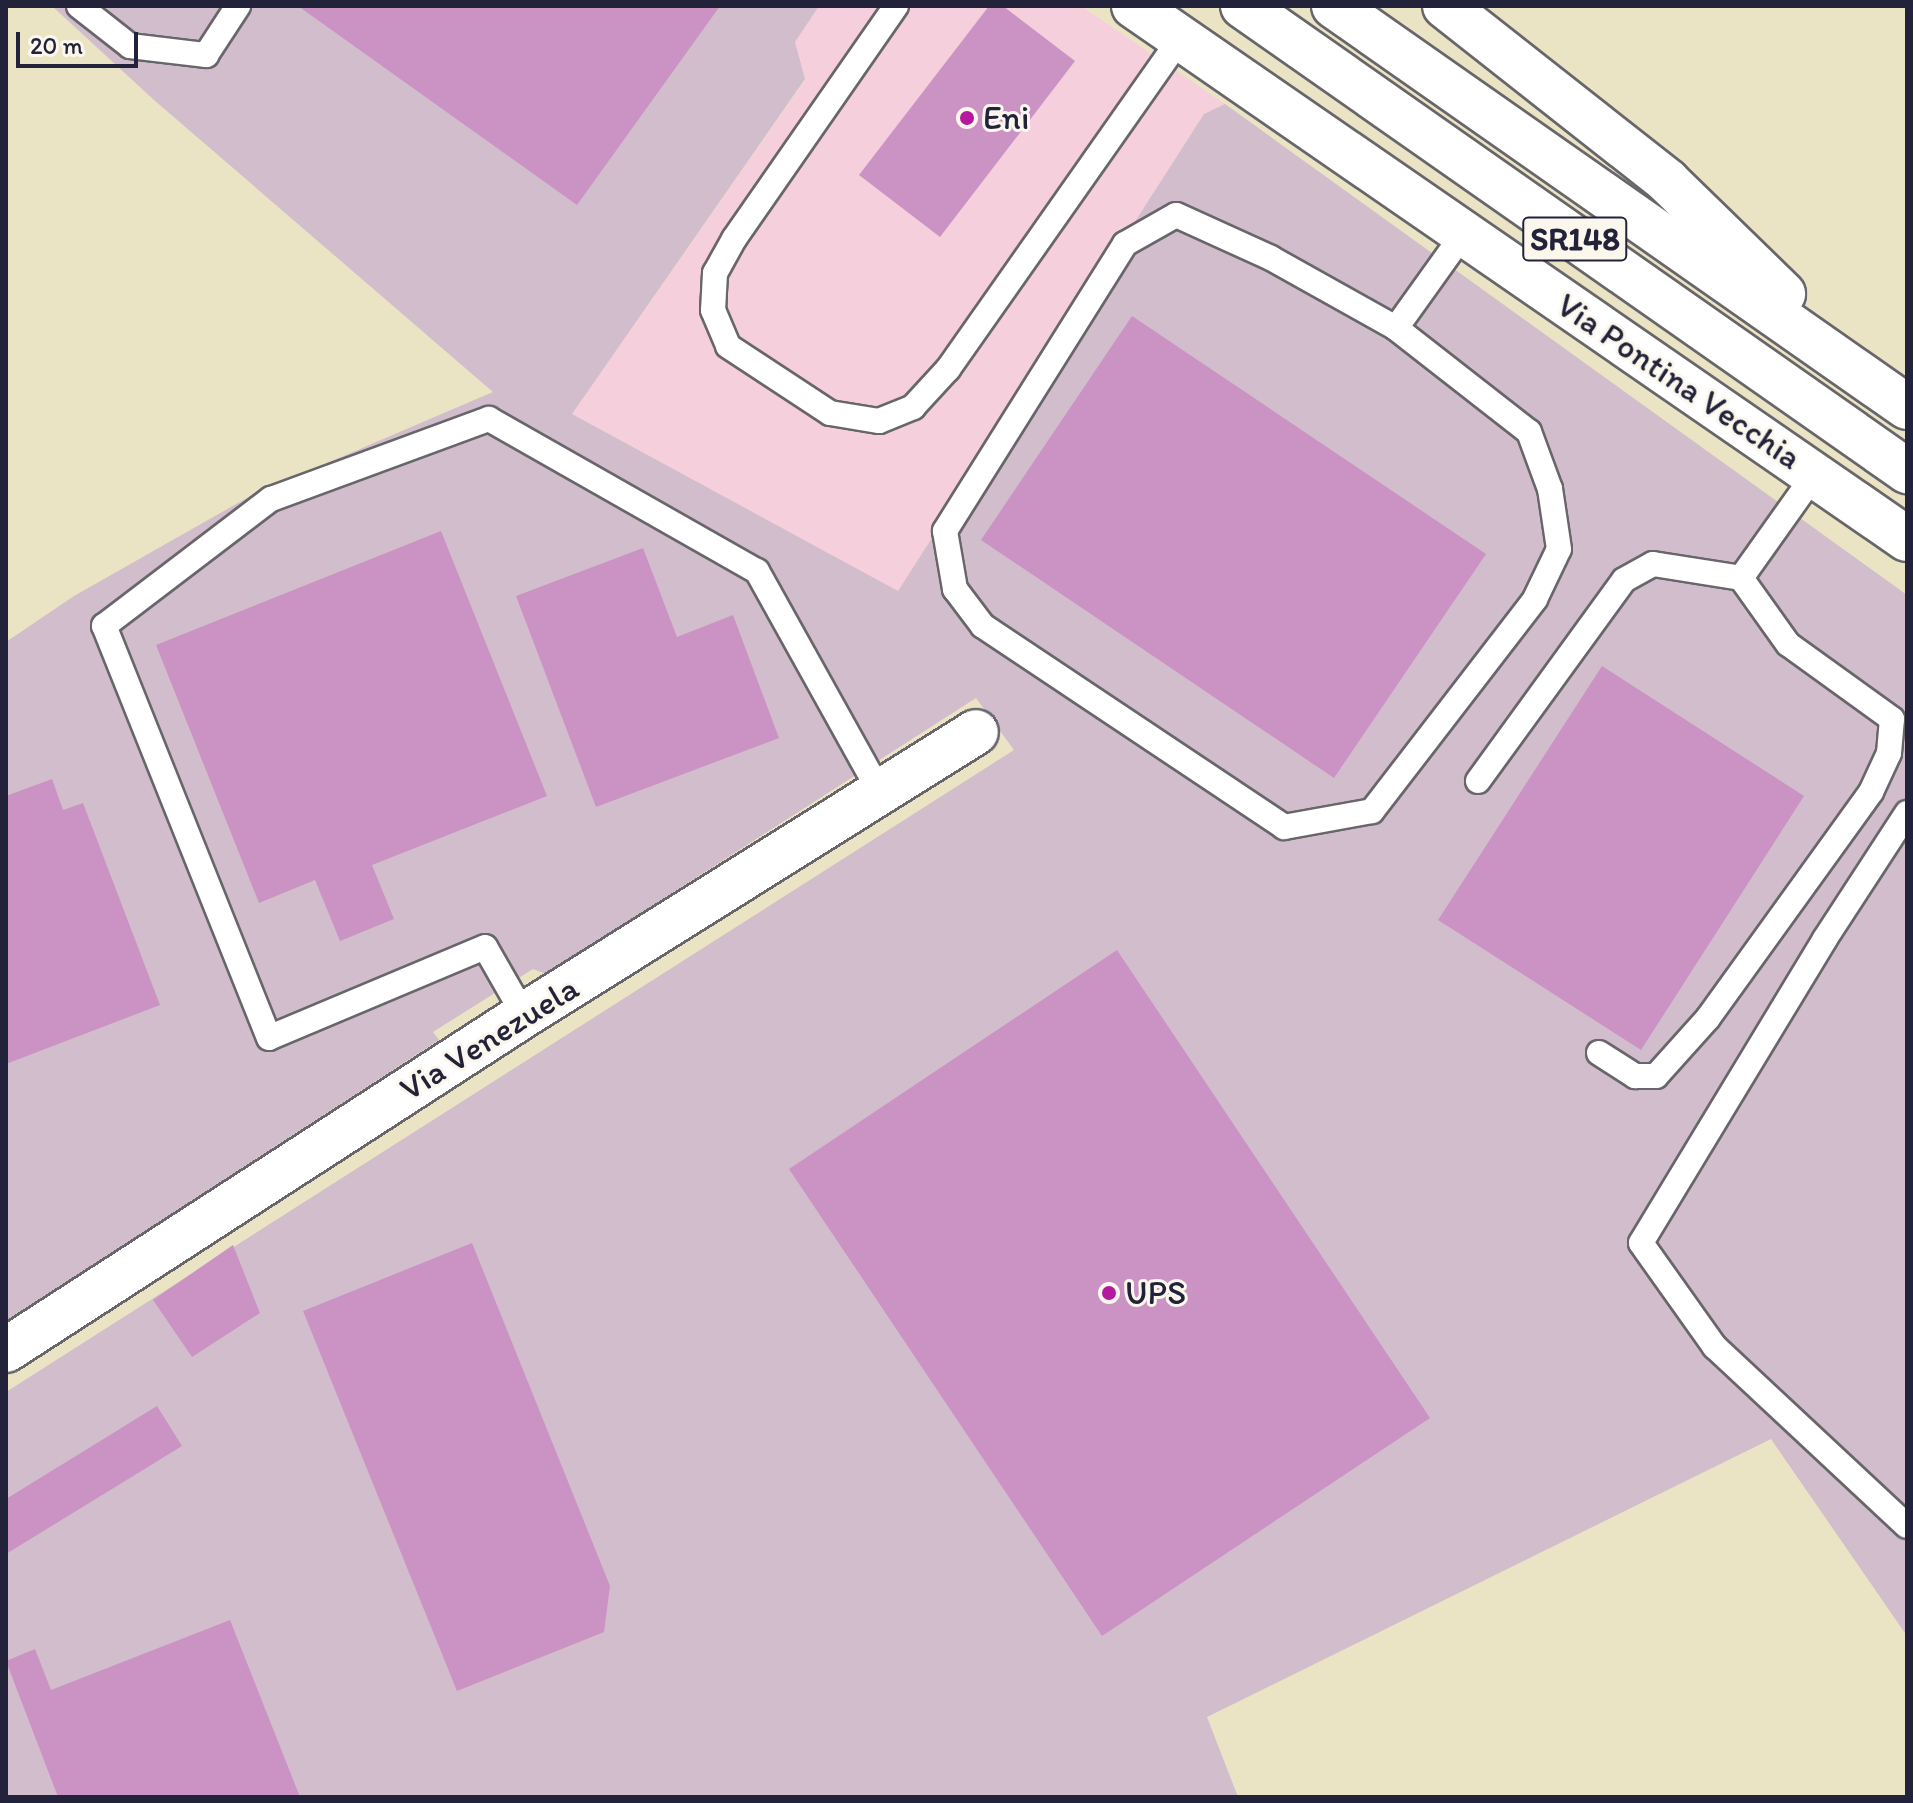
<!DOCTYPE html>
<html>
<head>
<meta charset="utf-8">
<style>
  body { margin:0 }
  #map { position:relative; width:1913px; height:1803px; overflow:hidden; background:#ebe4c4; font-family:Itim,sans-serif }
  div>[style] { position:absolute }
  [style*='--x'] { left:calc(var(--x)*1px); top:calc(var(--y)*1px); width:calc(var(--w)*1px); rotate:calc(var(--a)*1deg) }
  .built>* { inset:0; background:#f5cfdb }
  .industrial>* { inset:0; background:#d1bdcc }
  .building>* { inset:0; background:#cb93c4 }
  .roads { filter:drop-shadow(2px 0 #68666b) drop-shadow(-2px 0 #68666b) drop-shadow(0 2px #68666b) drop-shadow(0 -2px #68666b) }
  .service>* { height:24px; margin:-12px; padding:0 12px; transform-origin:12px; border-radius:12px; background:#fff }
  .minor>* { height:44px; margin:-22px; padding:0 22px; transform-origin:22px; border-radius:22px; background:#fff }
  .tertiary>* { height:44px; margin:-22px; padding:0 22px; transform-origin:22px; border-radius:22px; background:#fff }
  .trunk>* { height:44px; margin:-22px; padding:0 22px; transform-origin:22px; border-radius:22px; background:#fff }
  .dots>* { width:22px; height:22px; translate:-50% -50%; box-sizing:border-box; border:4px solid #fbf7ec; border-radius:50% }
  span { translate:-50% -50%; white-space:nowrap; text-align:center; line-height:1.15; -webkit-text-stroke:6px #fbf7ec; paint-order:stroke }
  .shield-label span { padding:2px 6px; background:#fbf7ec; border:2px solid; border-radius:6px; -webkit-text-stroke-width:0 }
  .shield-label { font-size:32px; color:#22223b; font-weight:700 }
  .poi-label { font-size:34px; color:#22223b }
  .left { translate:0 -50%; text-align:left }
  .street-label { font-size:34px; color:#22223b }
  .frame { position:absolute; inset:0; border:8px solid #22223b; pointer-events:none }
  .scale { position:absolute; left:16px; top:32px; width:122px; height:36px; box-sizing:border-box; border:4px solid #22223b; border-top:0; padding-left:10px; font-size:24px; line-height:28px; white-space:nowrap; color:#22223b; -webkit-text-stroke:6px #fbf7ec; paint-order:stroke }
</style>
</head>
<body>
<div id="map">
  <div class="built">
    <div style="clip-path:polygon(819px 6px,1081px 6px,1225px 104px,1204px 114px,898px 592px,572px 414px,805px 80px,795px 42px)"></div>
  </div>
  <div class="industrial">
    <div style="clip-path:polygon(52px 6px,819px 6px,795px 42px,805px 79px,572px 414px,898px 591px,1204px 114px,1225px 104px,1907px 595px,1907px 1636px,1771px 1439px,1207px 1717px,1238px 1797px,6px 1797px,6px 1392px,1014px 750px,976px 698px,546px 974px,533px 969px,433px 1032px,439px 1040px,6px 1321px,6px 642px,74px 596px,252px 495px,493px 392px,154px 100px)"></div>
  </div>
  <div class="building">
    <div style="clip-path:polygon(298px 6px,720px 6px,577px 205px)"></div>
    <div style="clip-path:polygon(989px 6px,1003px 6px,1075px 61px,940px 237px,859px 175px)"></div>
    <div style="clip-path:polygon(1132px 316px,1486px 554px,1334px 778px,981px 540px)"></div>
    <div style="clip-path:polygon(441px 531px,547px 796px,372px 865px,394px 919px,340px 941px,315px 880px,259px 903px,156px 645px)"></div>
    <div style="clip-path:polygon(643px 548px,677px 637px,733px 615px,779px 738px,596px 807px,516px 596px)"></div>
    <div style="clip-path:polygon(1602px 666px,1804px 796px,1641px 1050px,1438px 920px)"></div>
    <div style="clip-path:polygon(52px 779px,63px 810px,83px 803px,160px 1005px,6px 1064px,6px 796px)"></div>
    <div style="clip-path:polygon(1117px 950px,1430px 1418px,1102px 1636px,789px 1169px)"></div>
    <div style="clip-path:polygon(472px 1243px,610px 1586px,604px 1632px,457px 1691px,303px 1311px)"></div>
    <div style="clip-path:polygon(233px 1245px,260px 1313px,192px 1357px,153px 1300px)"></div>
    <div style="clip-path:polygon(157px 1406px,182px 1446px,6px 1554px,6px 1499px)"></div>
    <div style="clip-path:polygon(230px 1620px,300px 1797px,58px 1797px,6px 1661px,35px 1649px,51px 1690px)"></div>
  </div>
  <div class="roads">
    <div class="service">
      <div style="--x:79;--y:6;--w:65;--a:38.1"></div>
      <div style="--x:130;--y:46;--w:77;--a:6.8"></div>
      <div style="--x:206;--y:55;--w:59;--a:-56.9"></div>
      <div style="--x:896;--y:6;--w:284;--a:124.8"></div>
      <div style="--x:734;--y:239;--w:39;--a:119"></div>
      <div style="--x:715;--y:273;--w:37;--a:93"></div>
      <div style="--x:713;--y:310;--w:39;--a:67"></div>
      <div style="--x:728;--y:346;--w:122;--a:33.3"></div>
      <div style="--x:830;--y:413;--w:50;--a:9.3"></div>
      <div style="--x:879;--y:421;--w:37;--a:-22"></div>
      <div style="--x:913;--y:407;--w:52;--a:-47.4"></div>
      <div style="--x:948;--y:369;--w:405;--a:-54.9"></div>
      <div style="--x:1396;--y:328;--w:143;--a:-150.8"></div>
      <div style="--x:1271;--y:258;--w:104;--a:-155.6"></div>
      <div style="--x:1176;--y:215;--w:59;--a:150.4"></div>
      <div style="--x:1125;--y:244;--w:339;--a:122.1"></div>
      <div style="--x:945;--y:531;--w:59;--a:80.2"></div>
      <div style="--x:955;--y:589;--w:46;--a:52.9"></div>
      <div style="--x:983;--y:626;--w:362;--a:33.7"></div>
      <div style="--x:1284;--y:827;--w:89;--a:-10.3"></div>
      <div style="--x:1372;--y:811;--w:267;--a:-52.4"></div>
      <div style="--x:1535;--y:599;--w:55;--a:-64.4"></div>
      <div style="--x:1559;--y:549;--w:61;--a:-98.5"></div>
      <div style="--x:1550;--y:489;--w:61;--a:-110.2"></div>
      <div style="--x:1529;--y:432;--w:169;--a:-142"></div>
      <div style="--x:1396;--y:328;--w:117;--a:-54.4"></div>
      <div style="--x:1478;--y:781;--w:248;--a:-54"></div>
      <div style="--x:1624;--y:580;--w:33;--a:-29"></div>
      <div style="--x:1653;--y:564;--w:89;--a:9"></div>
      <div style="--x:1741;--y:578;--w:128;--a:-54.6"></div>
      <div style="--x:1907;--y:813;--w:150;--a:123.1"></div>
      <div style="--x:1825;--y:939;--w:355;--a:121.2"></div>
      <div style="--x:1641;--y:1243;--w:128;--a:54.6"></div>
      <div style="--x:1715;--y:1347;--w:262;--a:43"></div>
      <div style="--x:524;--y:1015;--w:78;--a:-119.8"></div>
      <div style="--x:485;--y:947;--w:234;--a:157.2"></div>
      <div style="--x:269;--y:1038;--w:444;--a:-111.8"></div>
      <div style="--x:104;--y:626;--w:210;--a:-37.3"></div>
      <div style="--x:271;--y:499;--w:232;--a:-20.2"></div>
      <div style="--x:489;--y:419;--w:308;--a:29.6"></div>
      <div style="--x:757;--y:571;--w:257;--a:60.9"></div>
      <div style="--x:1599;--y:1053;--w:43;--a:32.6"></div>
      <div style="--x:1635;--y:1076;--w:21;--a:0"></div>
      <div style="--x:1656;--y:1076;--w:78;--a:-48.1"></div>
      <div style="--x:1708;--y:1018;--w:279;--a:-54.2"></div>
      <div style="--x:1871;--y:792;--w:43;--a:-65.2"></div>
      <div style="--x:1889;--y:753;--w:34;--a:-85"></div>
      <div style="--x:1892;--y:719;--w:128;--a:-144.2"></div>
      <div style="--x:1788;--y:644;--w:81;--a:-125.5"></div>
    </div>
    <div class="minor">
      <div style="--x:6;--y:1350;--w:617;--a:-32.89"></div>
      <div style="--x:524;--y:1015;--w:533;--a:-32.05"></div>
    </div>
    <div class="tertiary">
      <div style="--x:1134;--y:6;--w:939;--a:34.59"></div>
    </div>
    <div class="trunk">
      <div style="--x:1243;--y:6;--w:811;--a:35"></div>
      <div style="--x:1334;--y:6;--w:699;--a:34.99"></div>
      <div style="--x:1445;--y:6;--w:283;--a:38.2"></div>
      <div style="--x:1667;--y:181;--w:162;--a:44.2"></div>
    </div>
  </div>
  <div class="dots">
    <div style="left:967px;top:118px;background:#b5179e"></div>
    <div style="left:1109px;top:1293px;background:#b5179e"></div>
  </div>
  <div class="shield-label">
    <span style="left:1575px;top:239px">SR148</span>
  </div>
  <div class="poi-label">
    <span class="left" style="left:983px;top:118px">Eni</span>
    <span class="left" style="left:1125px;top:1293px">UPS</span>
  </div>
  <div class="street-label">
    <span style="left:1679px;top:381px;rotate:34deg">Via Pontina Vecchia</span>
    <span style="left:489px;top:1038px;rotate:-32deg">Via Venezuela</span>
  </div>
  <div class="frame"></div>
  <div class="scale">20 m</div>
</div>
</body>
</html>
